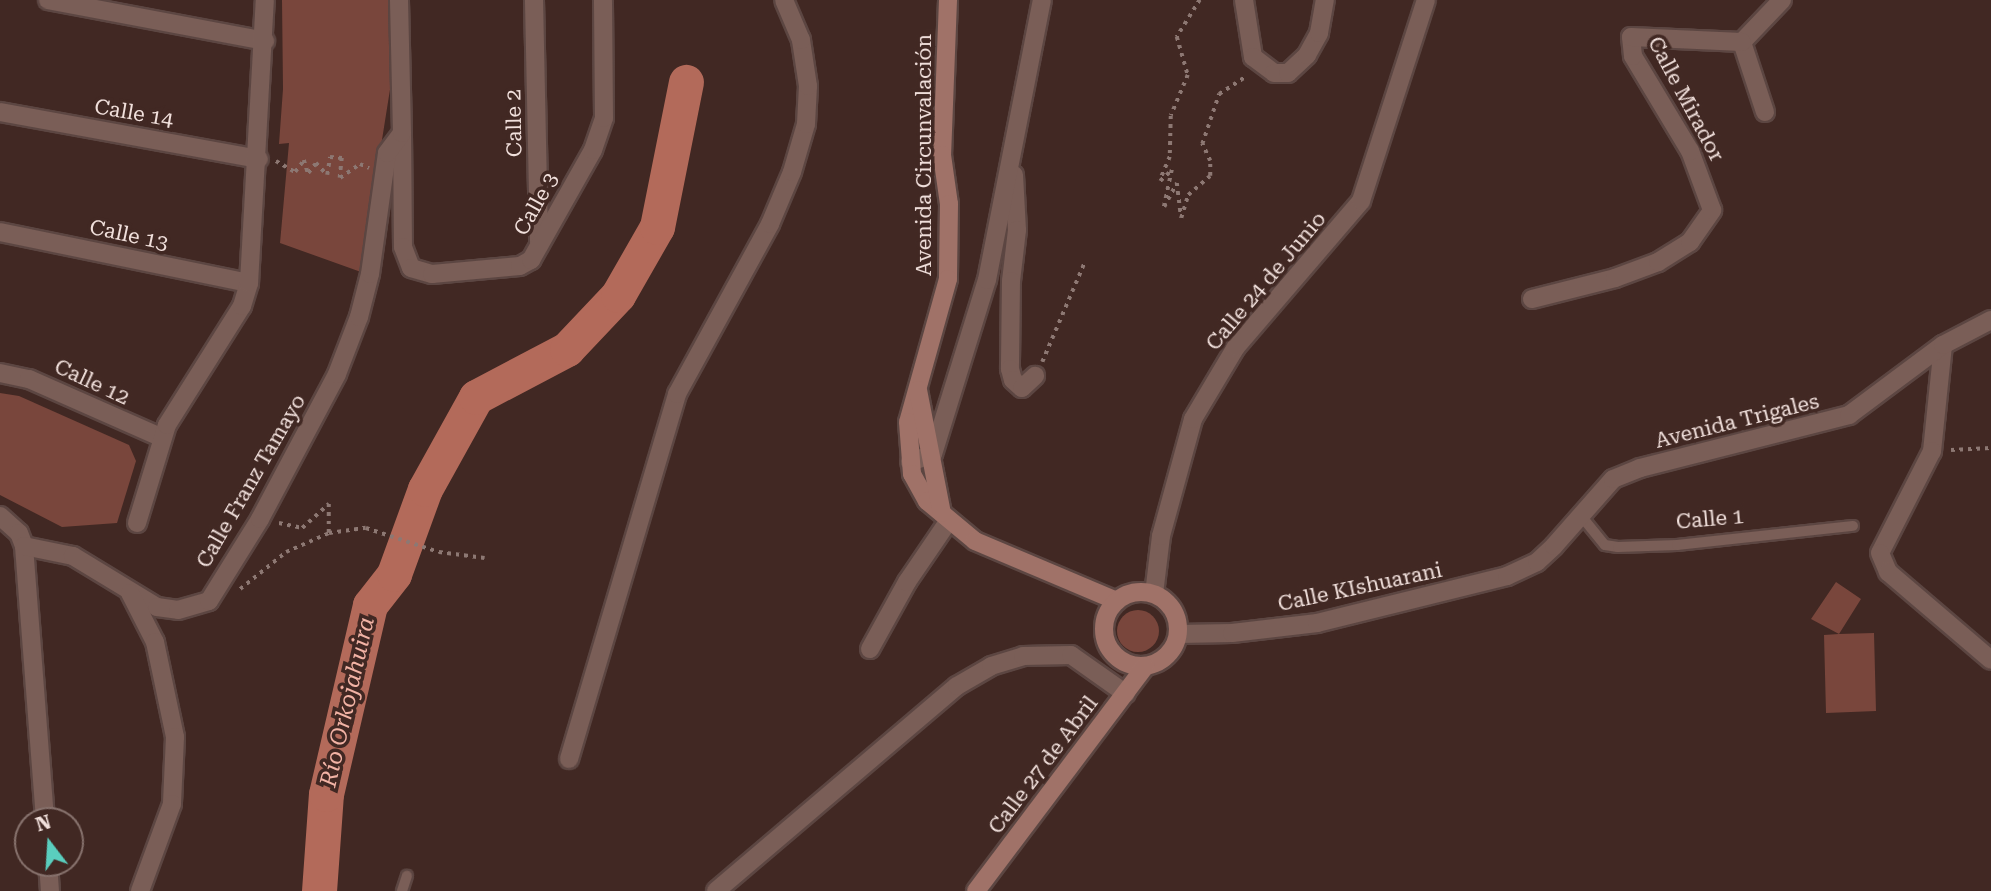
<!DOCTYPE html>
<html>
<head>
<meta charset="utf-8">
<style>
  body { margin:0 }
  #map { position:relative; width:1991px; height:891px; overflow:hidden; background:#412823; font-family:"Roboto Serif",serif }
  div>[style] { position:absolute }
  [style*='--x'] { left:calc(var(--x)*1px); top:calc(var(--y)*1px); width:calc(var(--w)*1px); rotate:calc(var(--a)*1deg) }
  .green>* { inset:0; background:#79463c }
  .round { border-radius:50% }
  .river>* { height:35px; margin:-17.5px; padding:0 17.5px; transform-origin:17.5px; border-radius:17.5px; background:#b36a5a }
  .path>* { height:3.5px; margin-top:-1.75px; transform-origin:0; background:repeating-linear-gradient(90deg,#8d7873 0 3.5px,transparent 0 8.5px) }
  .roads { filter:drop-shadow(2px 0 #5c4642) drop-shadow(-2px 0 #5c4642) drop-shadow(0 2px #5c4642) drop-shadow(0 -2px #5c4642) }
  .service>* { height:10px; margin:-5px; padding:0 5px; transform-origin:5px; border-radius:5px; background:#7a5e57 }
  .minor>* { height:18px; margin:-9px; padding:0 9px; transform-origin:9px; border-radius:9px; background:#7a5e57 }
  .secondary>* { height:18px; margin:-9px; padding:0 9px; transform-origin:9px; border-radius:9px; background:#a07268 }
  .secondary>.ring { margin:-9px; padding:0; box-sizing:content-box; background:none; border:18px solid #a07268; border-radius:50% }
  span { translate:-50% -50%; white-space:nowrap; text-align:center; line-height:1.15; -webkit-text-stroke:7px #412823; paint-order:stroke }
  .street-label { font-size:21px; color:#f1e0dc }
  .water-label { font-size:23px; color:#f2b3a5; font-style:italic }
  .north { position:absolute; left:14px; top:807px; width:70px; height:70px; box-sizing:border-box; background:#412823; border:2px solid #87726d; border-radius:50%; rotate:343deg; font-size:19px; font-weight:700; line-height:28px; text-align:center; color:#f1e0dc }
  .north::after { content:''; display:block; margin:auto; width:24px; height:32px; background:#5acebe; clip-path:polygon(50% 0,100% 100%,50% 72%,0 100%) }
</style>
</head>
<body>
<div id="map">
  <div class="green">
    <div style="clip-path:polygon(282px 0,391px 0,395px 58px,361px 272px,280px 243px,289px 143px,279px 144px,283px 89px)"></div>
    <div style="clip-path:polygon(0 393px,19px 396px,129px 445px,136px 461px,117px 523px,62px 527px,0 495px)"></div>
    <div style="clip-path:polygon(1836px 582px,1861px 599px,1839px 634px,1874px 633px,1876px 711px,1826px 713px,1824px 635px,1839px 634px,1811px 619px)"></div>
    <div class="round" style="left:1117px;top:610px;width:42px;height:42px"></div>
  </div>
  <div class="river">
    <div style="--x:319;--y:891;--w:97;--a:-85.9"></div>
    <div style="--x:326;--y:794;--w:194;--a:-76.9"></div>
    <div style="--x:370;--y:605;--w:39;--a:-52"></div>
    <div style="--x:394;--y:574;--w:90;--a:-70"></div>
    <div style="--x:425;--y:489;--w:105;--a:-61"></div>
    <div style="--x:476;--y:397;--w:103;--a:-27.8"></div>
    <div style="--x:567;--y:349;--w:74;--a:-46.6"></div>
    <div style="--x:618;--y:295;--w:78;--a:-60.2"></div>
    <div style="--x:657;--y:227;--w:148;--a:-78.7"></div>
  </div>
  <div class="path">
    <div style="--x:1200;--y:0;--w:44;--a:121.9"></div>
    <div style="--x:1177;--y:37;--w:40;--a:74"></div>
    <div style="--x:1188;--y:75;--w:44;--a:112.5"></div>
    <div style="--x:1171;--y:116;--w:41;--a:91.4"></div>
    <div style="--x:1170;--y:157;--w:26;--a:113"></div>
    <div style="--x:1160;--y:181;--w:16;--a:-43"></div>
    <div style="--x:1172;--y:170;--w:38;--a:102"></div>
    <div style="--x:1164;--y:207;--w:27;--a:-62"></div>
    <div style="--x:1177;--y:183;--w:35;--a:83"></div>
    <div style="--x:1181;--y:218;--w:24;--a:-73"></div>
    <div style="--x:1188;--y:195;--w:29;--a:-41"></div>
    <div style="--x:1210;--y:176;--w:15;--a:-90"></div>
    <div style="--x:1210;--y:161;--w:19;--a:-115"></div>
    <div style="--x:1202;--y:144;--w:53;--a:-71.2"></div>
    <div style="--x:1219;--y:94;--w:33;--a:-33"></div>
    <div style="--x:276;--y:161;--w:22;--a:30"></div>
    <div style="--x:295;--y:172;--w:15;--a:-53"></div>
    <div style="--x:304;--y:160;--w:14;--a:73"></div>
    <div style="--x:308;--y:173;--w:13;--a:-51"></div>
    <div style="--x:316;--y:163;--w:16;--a:47"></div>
    <div style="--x:327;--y:175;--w:18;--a:-81"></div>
    <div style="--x:330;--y:157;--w:12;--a:5"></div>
    <div style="--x:342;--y:158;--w:20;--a:96"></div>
    <div style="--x:340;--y:178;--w:24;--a:-35"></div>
    <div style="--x:360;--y:164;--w:10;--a:24"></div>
    <div style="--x:1042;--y:362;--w:110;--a:-66.9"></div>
    <div style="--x:1951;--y:450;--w:40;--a:-2.9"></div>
    <div style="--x:279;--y:523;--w:24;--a:12"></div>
    <div style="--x:302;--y:528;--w:36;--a:-42"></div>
    <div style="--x:329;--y:504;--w:29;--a:90"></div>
    <div style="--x:329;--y:533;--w:37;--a:-8"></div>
    <div style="--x:366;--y:528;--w:77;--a:18.2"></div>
    <div style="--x:439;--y:552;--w:46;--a:7.4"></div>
    <div style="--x:240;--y:589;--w:59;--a:-38.8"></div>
    <div style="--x:286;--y:552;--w:47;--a:-23.8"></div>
  </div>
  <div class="roads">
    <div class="service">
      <div style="--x:1582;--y:517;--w:36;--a:51"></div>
      <div style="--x:1605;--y:545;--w:13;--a:9"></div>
      <div style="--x:1618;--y:547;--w:59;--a:-1.9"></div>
      <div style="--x:1677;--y:545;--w:177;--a:-6.2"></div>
      <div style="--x:402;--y:891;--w:16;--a:-72"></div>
    </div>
    <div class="minor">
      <div style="--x:48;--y:0;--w:221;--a:10.7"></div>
      <div style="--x:534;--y:0;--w:245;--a:88.8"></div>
      <div style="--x:1244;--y:0;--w:58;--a:81"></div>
      <div style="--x:1253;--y:57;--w:26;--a:37"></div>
      <div style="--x:1274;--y:73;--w:14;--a:0"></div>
      <div style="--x:1288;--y:73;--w:26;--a:-43"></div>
      <div style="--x:1307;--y:55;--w:25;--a:-61"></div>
      <div style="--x:1319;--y:33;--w:34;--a:-80"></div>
      <div style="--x:0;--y:112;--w:263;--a:10.3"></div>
      <div style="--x:1765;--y:112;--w:74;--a:-108.2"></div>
      <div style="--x:1742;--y:42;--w:58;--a:-46.4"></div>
      <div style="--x:402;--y:133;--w:114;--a:89.5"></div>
      <div style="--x:403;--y:247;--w:22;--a:69"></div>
      <div style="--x:411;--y:268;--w:22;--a:16"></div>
      <div style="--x:432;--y:274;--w:88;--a:-5.2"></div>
      <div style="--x:520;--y:266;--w:13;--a:-29"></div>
      <div style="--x:531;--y:260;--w:126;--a:-60.6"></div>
      <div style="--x:593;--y:150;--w:34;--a:-71"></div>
      <div style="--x:604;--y:118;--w:118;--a:-90.5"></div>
      <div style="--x:1014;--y:175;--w:55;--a:86.9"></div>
      <div style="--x:1017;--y:230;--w:51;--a:96.7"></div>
      <div style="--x:1011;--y:281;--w:88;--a:90.7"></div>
      <div style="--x:1010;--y:369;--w:11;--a:75"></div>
      <div style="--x:1013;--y:380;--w:12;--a:42"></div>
      <div style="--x:1022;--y:388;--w:18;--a:-43"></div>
      <div style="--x:0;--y:232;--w:254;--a:11.6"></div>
      <div style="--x:1532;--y:299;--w:86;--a:-14.2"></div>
      <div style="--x:1615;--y:278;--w:46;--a:-20.4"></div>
      <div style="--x:1658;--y:262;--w:38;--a:-32"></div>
      <div style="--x:1690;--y:242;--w:39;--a:-55"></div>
      <div style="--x:1712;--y:210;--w:63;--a:-110.4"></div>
      <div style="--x:1690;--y:151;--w:111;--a:-121"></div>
      <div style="--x:1633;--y:56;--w:19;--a:-96"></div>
      <div style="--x:1631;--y:37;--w:111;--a:2.6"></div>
      <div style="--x:1943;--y:345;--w:107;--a:95.9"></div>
      <div style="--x:1932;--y:451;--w:114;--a:117"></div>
      <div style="--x:1880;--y:553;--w:21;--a:67"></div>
      <div style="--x:1888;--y:572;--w:135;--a:40.5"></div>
      <div style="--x:0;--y:373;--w:30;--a:12"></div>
      <div style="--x:29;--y:379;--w:146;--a:23.8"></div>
      <div style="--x:910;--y:462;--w:24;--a:-19"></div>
      <div style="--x:933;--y:454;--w:182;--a:-72.8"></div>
      <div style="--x:987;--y:280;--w:285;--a:-78.9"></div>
      <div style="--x:0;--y:516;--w:25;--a:42"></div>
      <div style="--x:19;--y:533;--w:14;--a:69"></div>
      <div style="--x:24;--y:546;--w:276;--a:85.6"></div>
      <div style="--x:137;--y:523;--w:102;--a:-73"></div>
      <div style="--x:167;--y:425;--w:141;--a:-57.8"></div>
      <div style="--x:242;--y:306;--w:24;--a:-73"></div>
      <div style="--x:249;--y:283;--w:283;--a:-86.8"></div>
      <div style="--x:24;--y:546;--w:50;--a:11.5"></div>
      <div style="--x:73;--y:556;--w:98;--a:31.3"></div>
      <div style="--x:157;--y:607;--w:21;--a:8"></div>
      <div style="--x:178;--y:610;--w:32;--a:-16"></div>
      <div style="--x:209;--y:601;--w:97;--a:-58.1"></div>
      <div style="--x:260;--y:519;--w:164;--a:-62"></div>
      <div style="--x:337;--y:374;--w:61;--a:-68.9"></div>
      <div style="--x:359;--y:317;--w:44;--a:-75.7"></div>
      <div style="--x:370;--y:274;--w:122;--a:-82"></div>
      <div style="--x:387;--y:153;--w:25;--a:-53"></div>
      <div style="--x:402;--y:133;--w:133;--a:-91.3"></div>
      <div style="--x:130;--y:593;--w:55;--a:63"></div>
      <div style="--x:155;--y:642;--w:97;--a:78.1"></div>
      <div style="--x:175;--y:737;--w:67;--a:92.6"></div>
      <div style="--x:172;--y:804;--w:93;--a:110.2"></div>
      <div style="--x:1154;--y:594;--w:58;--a:-83.1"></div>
      <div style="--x:1161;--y:536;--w:121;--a:-74.7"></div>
      <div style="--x:1193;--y:419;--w:84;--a:-59.2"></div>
      <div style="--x:1236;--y:347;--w:192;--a:-49.4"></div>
      <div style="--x:1361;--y:201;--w:211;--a:-72.1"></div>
      <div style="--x:1179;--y:634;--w:53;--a:-1.1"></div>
      <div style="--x:1232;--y:633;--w:86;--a:-6.7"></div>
      <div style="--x:1317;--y:623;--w:196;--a:-13.9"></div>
      <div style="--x:1507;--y:576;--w:33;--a:-25"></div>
      <div style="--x:1537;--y:562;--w:23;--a:-43"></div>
      <div style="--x:1554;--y:546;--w:89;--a:-48.6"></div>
      <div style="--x:1613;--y:479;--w:29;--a:-22"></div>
      <div style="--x:1640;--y:468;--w:216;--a:-14.2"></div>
      <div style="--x:1849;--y:415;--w:117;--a:-36.7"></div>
      <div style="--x:1943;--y:345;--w:54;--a:-27.5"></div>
      <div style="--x:870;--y:649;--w:77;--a:-61.1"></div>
      <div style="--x:907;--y:582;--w:73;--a:-55.7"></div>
      <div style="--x:569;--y:759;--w:381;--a:-73.5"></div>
      <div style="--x:677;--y:394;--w:194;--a:-61.3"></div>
      <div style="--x:770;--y:224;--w:56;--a:-67.1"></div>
      <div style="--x:792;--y:172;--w:50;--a:-73.7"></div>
      <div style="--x:806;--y:124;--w:38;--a:-87"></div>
      <div style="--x:808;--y:86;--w:47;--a:-98.7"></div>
      <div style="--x:801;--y:40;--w:43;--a:-113"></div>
      <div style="--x:48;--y:863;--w:28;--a:86"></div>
      <div style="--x:716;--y:891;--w:316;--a:-40.4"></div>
      <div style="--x:957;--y:686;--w:39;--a:-30"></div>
      <div style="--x:991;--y:666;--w:34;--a:-17"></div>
      <div style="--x:1023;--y:656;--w:48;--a:-1.2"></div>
      <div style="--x:1071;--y:655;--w:67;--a:35.3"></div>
    </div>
    <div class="secondary">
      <div style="--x:948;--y:0;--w:155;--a:92.2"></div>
      <div style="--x:942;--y:155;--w:49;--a:81.9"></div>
      <div style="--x:949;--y:204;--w:75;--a:90.8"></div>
      <div style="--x:948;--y:279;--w:148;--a:105.6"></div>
      <div style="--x:908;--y:422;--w:52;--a:85.6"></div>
      <div style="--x:912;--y:474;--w:31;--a:61"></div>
      <div style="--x:927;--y:501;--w:62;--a:39.8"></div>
      <div style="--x:975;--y:541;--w:154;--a:22.9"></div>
      <div style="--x:918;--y:390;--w:125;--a:79"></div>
      <div class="ring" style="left:1104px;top:592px;width:56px;height:56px"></div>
      <div style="--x:976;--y:891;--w:281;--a:-53"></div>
    </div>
  </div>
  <div class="street-label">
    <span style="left:1686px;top:99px;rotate:62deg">Calle Mirador</span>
    <span style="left:134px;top:113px;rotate:10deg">Calle 14</span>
    <span style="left:514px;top:123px;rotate:-91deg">Calle 2</span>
    <span style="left:924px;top:155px;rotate:-90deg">Avenida Circunvalación</span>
    <span style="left:536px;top:204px;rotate:-61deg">Calle 3</span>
    <span style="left:129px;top:235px;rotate:12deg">Calle 13</span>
    <span style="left:1266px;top:281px;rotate:-50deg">Calle 24 de Junio</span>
    <span style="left:92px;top:382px;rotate:25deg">Calle 12</span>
    <span style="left:1737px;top:421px;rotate:-14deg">Avenida Trigales</span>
    <span style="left:251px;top:481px;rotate:-60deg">Calle Franz Tamayo</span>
    <span style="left:1710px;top:519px;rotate:-5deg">Calle 1</span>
    <span style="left:1360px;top:587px;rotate:-12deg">Calle KIshuarani</span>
    <span style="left:1043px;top:765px;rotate:-53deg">Calle 27 de Abril</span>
  </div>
  <div class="water-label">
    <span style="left:348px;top:702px;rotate:-77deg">Río Orkojahuira</span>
  </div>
  <div class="north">N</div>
</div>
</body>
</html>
